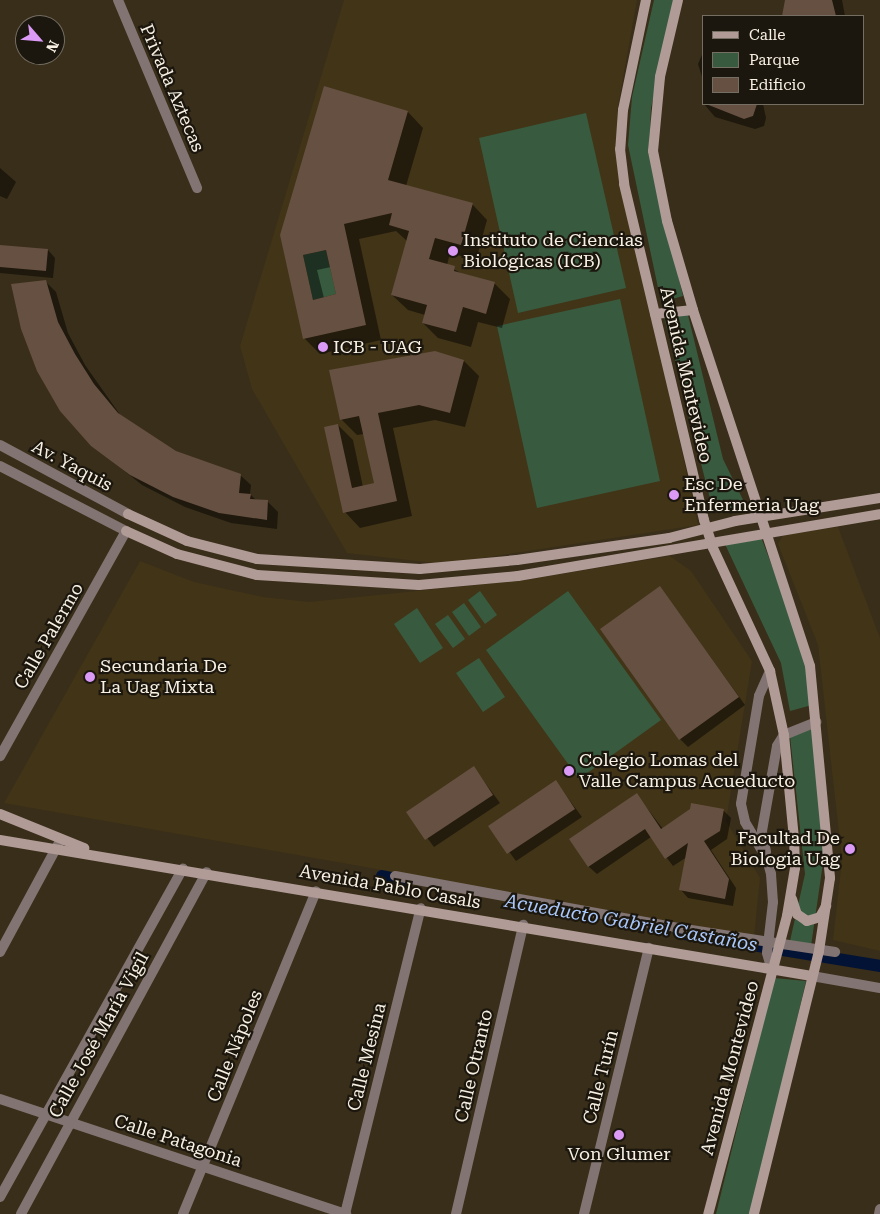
<!DOCTYPE html>
<html>
<head>
<meta charset="utf-8">
<style>
  body { margin:0 }
  #map { position:relative; width:880px; height:1214px; overflow:hidden; background:#392e19; font-family:"Roboto Serif",serif }
  div>[style] { position:absolute }
  [style*='--x'] { left:calc(var(--x)*1px); top:calc(var(--y)*1px); width:calc(var(--w)*1px); rotate:calc(var(--a)*1deg) }
  .built>* { inset:0; background:#423417 }
  .green>* { inset:0; background:#385b3f }
  .shadow>* { inset:0; background:#0007 }
  .canal>* { height:12px; margin:-6px; padding:0 6px; transform-origin:6px; border-radius:6px; background:#031335 }
  .building>* { inset:0; background:#665041 }
  .street>* { height:10px; margin:-5px; padding:0 5px; transform-origin:5px; border-radius:5px; background:#827472 }
  .secondary>* { height:10px; margin:-5px; padding:0 5px; transform-origin:5px; border-radius:5px; background:#b09b97 }
  .dots>* { width:14px; height:14px; translate:-50% -50%; box-sizing:border-box; border:2px solid #1c170e; border-radius:50% }
  span { translate:-50% -50%; white-space:nowrap; text-align:center; line-height:1.15; -webkit-text-stroke:4.5px #1c170e; paint-order:stroke }
  .street-label { font-size:18px; color:#f7f0e3 }
  .poi-label { font-size:18px; color:#f7f0e3 }
  .left { translate:0 -50%; text-align:left }
  .right { translate:-100% -50%; text-align:right }
  .water-label { font-size:19px; color:#a9c8fc; font-style:italic }
  .legend { position:absolute; left:702px; top:15px; width:162px; height:90px; box-sizing:border-box; background:#1c170e; border:1px solid #746e63; margin:0; padding:6px 9px; list-style:none; font-size:15px; color:#f7f0e3 }
  .legend li { display:flex; align-items:center; gap:10px; height:25px }
  .legend b { width:25px; border:1px solid #746e63 }
  .north { position:absolute; left:15px; top:15px; width:50px; height:50px; box-sizing:border-box; background:#1c170e; border:1px solid #746e63; border-radius:50%; rotate:117deg; font-size:14px; font-weight:700; line-height:20px; text-align:center; color:#f7f0e3 }
  .north::after { content:''; display:block; margin:auto; width:18px; height:22px; background:#da9af6; clip-path:polygon(50% 0,100% 100%,50% 72%,0 100%) }
</style>
</head>
<body>
<div id="map">
  <div class="built">
    <div style="clip-path:polygon(344px 0,637px 0,617px 111px,617px 156px,698px 525px,443px 564px,347px 553px,252px 389px,240px 346px)"></div>
    <div style="clip-path:polygon(838px 527px,880px 638px,880px 951px,833px 940px,842px 860px,818px 645px,778px 544px,783px 535px)"></div>
    <div style="clip-path:polygon(670px 556px,691px 571px,752px 661px,726px 821px,760px 878px,754px 936px,4px 803px,140px 561px,194px 582px,263px 597px,309px 602px,525px 580px)"></div>
  </div>
  <div class="green">
    <div style="clip-path:polygon(654px 0,674px 0,651px 108px,649px 151px,683px 296px,661px 302px,628px 145px,632px 97px)"></div>
    <div style="clip-path:polygon(586px 113px,626px 288px,518px 313px,479px 138px)"></div>
    <div style="clip-path:polygon(326px 250px,336px 294px,313px 300px,303px 255px)"></div>
    <div style="clip-path:polygon(620px 299px,660px 481px,537px 508px,497px 326px)"></div>
    <div style="clip-path:polygon(688px 315px,723px 459px,747px 508px,719px 513px,709px 495px,664px 317px)"></div>
    <div style="clip-path:polygon(761px 537px,801px 642px,810px 681px,812px 705px,790px 711px,781px 663px,724px 542px)"></div>
    <div style="clip-path:polygon(480px 591px,497px 615px,485px 624px,468px 600px)"></div>
    <div style="clip-path:polygon(568px 591px,661px 720px,579px 779px,486px 650px)"></div>
    <div style="clip-path:polygon(464px 603px,481px 627px,469px 636px,452px 612px)"></div>
    <div style="clip-path:polygon(417px 608px,443px 648px,420px 663px,394px 624px)"></div>
    <div style="clip-path:polygon(448px 615px,465px 639px,453px 648px,435px 624px)"></div>
    <div style="clip-path:polygon(479px 658px,505px 697px,483px 712px,456px 673px)"></div>
    <div style="clip-path:polygon(814px 727px,825px 849px,811px 946px,790px 941px,805px 874px,790px 736px)"></div>
    <div style="clip-path:polygon(774px 978px,806px 981px,751px 1214px,716px 1214px)"></div>
  </div>
  <div class="shadow">
    <div style="clip-path:polygon(787px 0,842px 0,845px 16px,786px 16px)"></div>
    <div style="clip-path:polygon(704px 50px,704px 83px,698px 64px)"></div>
    <div style="clip-path:polygon(evenodd,325px 88px,408px 112px,423px 128px,406px 186px,472px 204px,487px 220px,476px 260px,450px 253px,447px 265px,462px 274px,494px 283px,510px 299px,502px 328px,478px 322px,471px 347px,438px 338px,423px 323px,425px 315px,408px 310px,392px 295px,407px 241px,396px 231px,359px 239px,381px 340px,320px 354px,304px 338px,281px 235px,325px 88px,331px 267px,338px 295px,324px 298px,317px 270px,331px 267px)"></div>
    <div style="clip-path:polygon(704px 104px,763px 104px,766px 118px,764px 126px,755px 129px,715px 117px)"></div>
    <div style="clip-path:polygon(0 168px,16px 182px,7px 199px,0 196px)"></div>
    <div style="clip-path:polygon(0 246px,48px 250px,55px 258px,53px 278px,0 273px)"></div>
    <div style="clip-path:polygon(45px 281px,56px 292px,68px 333px,85px 365px,121px 416px,175px 452px,240px 475px,251px 485px,250px 494px,256px 500px,268px 502px,278px 512px,277px 529px,231px 523px,185px 507px,142px 485px,92px 445px)"></div>
    <div style="clip-path:polygon(464px 361px,479px 376px,465px 427px,435px 420px,393px 428px,412px 516px,360px 528px,345px 512px,338px 425px,353px 440px,363px 487px,376px 484px,364px 434px,357px 435px,341px 419px)"></div>
    <div style="clip-path:polygon(660px 587px,745px 705px,688px 747px,680px 739px)"></div>
    <div style="clip-path:polygon(474px 768px,500px 803px,434px 847px,408px 812px)"></div>
    <div style="clip-path:polygon(556px 782px,582px 817px,516px 861px,490px 826px)"></div>
    <div style="clip-path:polygon(637px 795px,663px 829px,723px 810px,731px 818px,727px 839px,711px 850px,736px 888px,733px 906px,688px 898px,681px 890px,687px 857px,673px 866px,651px 837px,597px 874px,589px 867px,571px 839px)"></div>
  </div>
  <div class="canal">
    <div style="--x:382;--y:876;--w:24;--a:12"></div>
    <div style="--x:685;--y:934;--w:198;--a:9.3"></div>
  </div>
  <div class="building">
    <div style="clip-path:polygon(785px 0,832px 0,836px 16px,782px 16px)"></div>
    <div style="clip-path:polygon(evenodd,324px 86px,408px 111px,388px 180px,473px 203px,461px 245px,435px 238px,429px 259px,455px 266px,454px 271px,495px 282px,486px 314px,463px 307px,456px 332px,422px 323px,427px 305px,391px 295px,409px 231px,389px 225px,392px 213px,344px 224px,366px 325px,303px 339px,280px 235px,324px 86px,326px 250px,336px 294px,313px 300px,303px 255px,326px 250px)"></div>
    <div style="clip-path:polygon(706px 104px,757px 104px,753px 116px,744px 119px)"></div>
    <div style="clip-path:polygon(0 245px,48px 249px,46px 271px,0 267px)"></div>
    <div style="clip-path:polygon(46px 280px,58px 322px,75px 354px,94px 384px,118px 413px,176px 451px,241px 474px,239px 493px,251px 494px,250px 499px,268px 500px,267px 520px,219px 513px,173px 497px,130px 475px,91px 446px,60px 411px,37px 371px,21px 329px,11px 284px)"></div>
    <div style="clip-path:polygon(435px 351px,464px 360px,450px 413px,419px 405px,378px 413px,397px 501px,343px 513px,324px 427px,338px 424px,352px 488px,374px 483px,359px 416px,340px 420px,329px 370px)"></div>
    <div style="clip-path:polygon(660px 586px,739px 697px,679px 740px,600px 629px)"></div>
    <div style="clip-path:polygon(474px 766px,493px 795px,425px 840px,406px 812px)"></div>
    <div style="clip-path:polygon(556px 780px,575px 809px,507px 854px,488px 826px)"></div>
    <div style="clip-path:polygon(637px 793px,661px 829px,690px 809px,691px 803px,724px 809px,720px 831px,704px 841px,729px 879px,725px 899px,679px 890px,688px 843px,665px 859px,645px 829px,588px 867px,569px 839px)"></div>
  </div>
  <div class="street">
    <div style="--x:118;--y:0;--w:204;--a:67.2"></div>
    <div style="--x:0;--y:445;--w:145;--a:28.3"></div>
    <div style="--x:0;--y:466;--w:142;--a:27.3"></div>
    <div style="--x:126;--y:531;--w:258;--a:119.2"></div>
    <div style="--x:770;--y:671;--w:27;--a:114"></div>
    <div style="--x:759;--y:696;--w:109;--a:99.5"></div>
    <div style="--x:741;--y:804;--w:18;--a:77"></div>
    <div style="--x:745;--y:822;--w:43;--a:59.3"></div>
    <div style="--x:767;--y:859;--w:16;--a:75"></div>
    <div style="--x:771;--y:874;--w:28;--a:86"></div>
    <div style="--x:773;--y:902;--w:51;--a:96.7"></div>
    <div style="--x:767;--y:953;--w:19;--a:74"></div>
    <div style="--x:766;--y:852;--w:21;--a:-101"></div>
    <div style="--x:762;--y:831;--w:86;--a:-80"></div>
    <div style="--x:777;--y:746;--w:13;--a:-58"></div>
    <div style="--x:784;--y:735;--w:35;--a:-22"></div>
    <div style="--x:395;--y:876;--w:288;--a:10.4"></div>
    <div style="--x:678;--y:928;--w:159;--a:8.7"></div>
    <div style="--x:0;--y:952;--w:128;--a:-61.6"></div>
    <div style="--x:812;--y:976;--w:69;--a:10"></div>
    <div style="--x:0;--y:1099;--w:365;--a:18.4"></div>
    <div style="--x:0;--y:1197;--w:376;--a:-60.9"></div>
    <div style="--x:21;--y:1214;--w:389;--a:-61.5"></div>
    <div style="--x:183;--y:1214;--w:349;--a:-67.6"></div>
    <div style="--x:345;--y:1214;--w:315;--a:-76.1"></div>
    <div style="--x:456;--y:1214;--w:297;--a:-76.9"></div>
    <div style="--x:584;--y:1214;--w:274;--a:-76.3"></div>
    <div style="--x:879;--y:1214;--w:5;--a:-79"></div>
  </div>
  <div class="secondary">
    <div style="--x:646;--y:0;--w:112;--a:101.8"></div>
    <div style="--x:623;--y:110;--w:39;--a:94"></div>
    <div style="--x:620;--y:149;--w:35;--a:83"></div>
    <div style="--x:624;--y:184;--w:345;--a:76.6"></div>
    <div style="--x:704;--y:520;--w:29;--a:72"></div>
    <div style="--x:713;--y:548;--w:136;--a:65.1"></div>
    <div style="--x:770;--y:671;--w:66;--a:77.7"></div>
    <div style="--x:784;--y:735;--w:103;--a:84.5"></div>
    <div style="--x:794;--y:838;--w:30;--a:88"></div>
    <div style="--x:795;--y:868;--w:49;--a:99.5"></div>
    <div style="--x:787;--y:916;--w:308;--a:104.8"></div>
    <div style="--x:678;--y:0;--w:79;--a:103.2"></div>
    <div style="--x:660;--y:77;--w:74;--a:95.4"></div>
    <div style="--x:653;--y:151;--w:71;--a:78.7"></div>
    <div style="--x:667;--y:221;--w:93;--a:73.7"></div>
    <div style="--x:693;--y:310;--w:375;--a:71.8"></div>
    <div style="--x:810;--y:666;--w:213;--a:84.6"></div>
    <div style="--x:830;--y:878;--w:74;--a:98.6"></div>
    <div style="--x:819;--y:951;--w:271;--a:103.9"></div>
    <div style="--x:655;--y:314;--w:38;--a:-6"></div>
    <div style="--x:128;--y:514;--w:65;--a:24.6"></div>
    <div style="--x:187;--y:541;--w:72;--a:14.4"></div>
    <div style="--x:257;--y:559;--w:163;--a:3.5"></div>
    <div style="--x:420;--y:569;--w:97;--a:-5.3"></div>
    <div style="--x:517;--y:560;--w:154;--a:-8.2"></div>
    <div style="--x:669;--y:538;--w:68;--a:-14.4"></div>
    <div style="--x:735;--y:521;--w:147;--a:-9"></div>
    <div style="--x:126;--y:531;--w:56;--a:24.3"></div>
    <div style="--x:177;--y:554;--w:83;--a:14.7"></div>
    <div style="--x:257;--y:575;--w:162;--a:3.5"></div>
    <div style="--x:419;--y:585;--w:99;--a:-5.2"></div>
    <div style="--x:518;--y:576;--w:367;--a:-9.7"></div>
    <div style="--x:0;--y:814;--w:91;--a:22"></div>
    <div style="--x:0;--y:840;--w:823;--a:9.51"></div>
    <div style="--x:792;--y:899;--w:16;--a:72"></div>
    <div style="--x:797;--y:914;--w:12;--a:35"></div>
    <div style="--x:807;--y:921;--w:14;--a:-17"></div>
    <div style="--x:820;--y:917;--w:13;--a:-61"></div>
  </div>
  <div class="dots">
    <div style="left:453px;top:251px;background:#da9af6"></div>
    <div style="left:323px;top:347px;background:#da9af6"></div>
    <div style="left:674px;top:495px;background:#da9af6"></div>
    <div style="left:90px;top:677px;background:#da9af6"></div>
    <div style="left:569px;top:771px;background:#da9af6"></div>
    <div style="left:850px;top:849px;background:#da9af6"></div>
    <div style="left:619px;top:1135px;background:#da9af6"></div>
  </div>
  <div class="street-label">
    <span style="left:172px;top:88px;rotate:67deg">Privada Aztecas</span>
    <span style="left:686px;top:375px;rotate:77deg">Avenida Montevideo</span>
    <span style="left:72px;top:466px;rotate:28deg">Av. Yaquis</span>
    <span style="left:49px;top:636px;rotate:-60deg">Calle Palermo</span>
    <span style="left:390px;top:887px;rotate:10deg">Avenida Pablo Casals</span>
    <span style="left:99px;top:1035px;rotate:-61deg">Calle José María Vigil</span>
    <span style="left:235px;top:1046px;rotate:-68deg">Calle Nápoles</span>
    <span style="left:367px;top:1057px;rotate:-76deg">Calle Mesina</span>
    <span style="left:474px;top:1066px;rotate:-77deg">Calle Otranto</span>
    <span style="left:730px;top:1068px;rotate:-75deg">Avenida Montevideo</span>
    <span style="left:601px;top:1077px;rotate:-76deg">Calle Turín</span>
    <span style="left:178px;top:1141px;rotate:18deg">Calle Patagonia</span>
  </div>
  <div class="poi-label">
    <span class="left" style="left:463px;top:251px">Instituto de Ciencias<br>Biológicas (ICB)</span>
    <span class="left" style="left:333px;top:347px">ICB - UAG</span>
    <span class="left" style="left:684px;top:495px">Esc De<br>Enfermeria Uag</span>
    <span class="left" style="left:100px;top:677px">Secundaria De<br>La Uag Mixta</span>
    <span class="left" style="left:579px;top:771px">Colegio Lomas del<br>Valle Campus Acueducto</span>
    <span class="right" style="left:840px;top:849px">Facultad De<br>Biologia Uag</span>
    <span style="left:619px;top:1154px">Von Glumer</span>
  </div>
  <div class="water-label">
    <span style="left:631px;top:923px;rotate:10deg">Acueducto Gabriel Castaños</span>
  </div>
  <ul class="legend">
  <li><b style="height:6px;background:#b09b97"></b>Calle</li>
  <li><b style="height:14px;background:#385b3f"></b>Parque</li>
  <li><b style="height:14px;background:#665041"></b>Edificio</li>
  </ul>
  <div class="north">N</div>
</div>
</body>
</html>
